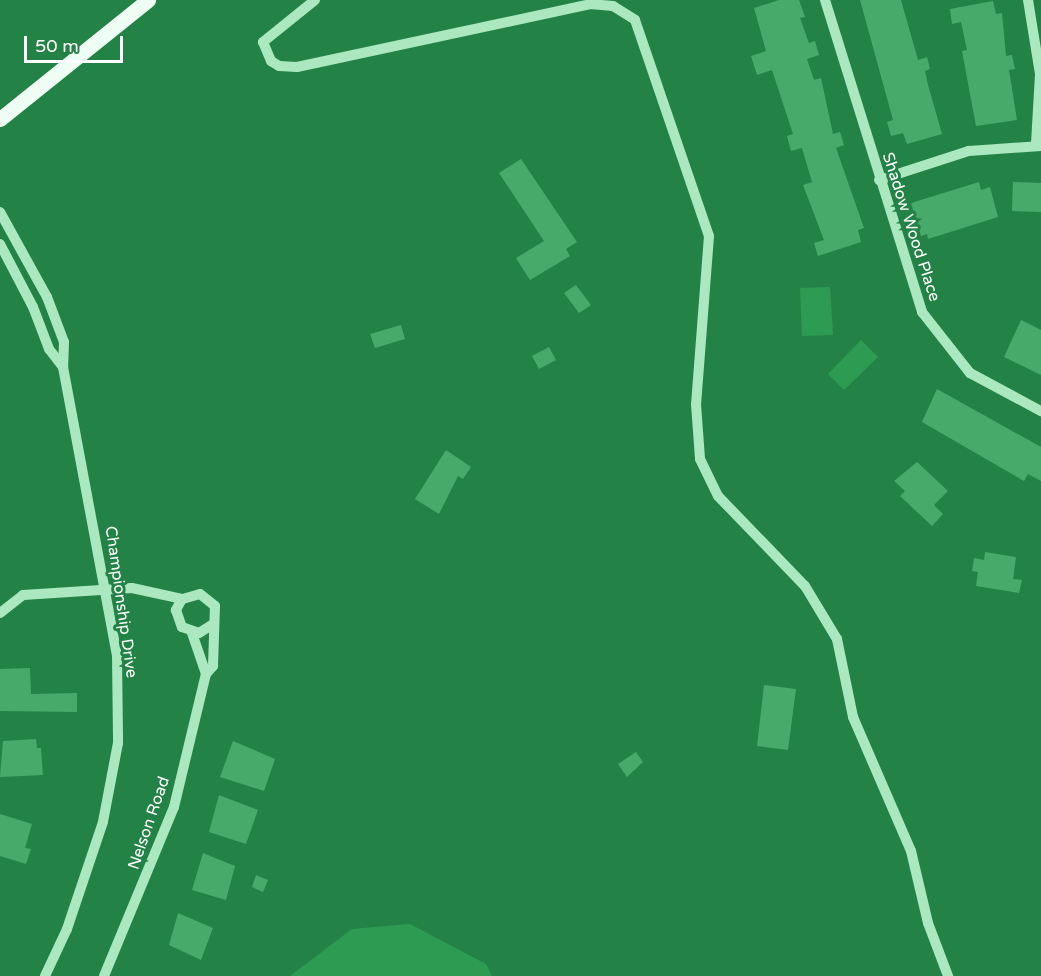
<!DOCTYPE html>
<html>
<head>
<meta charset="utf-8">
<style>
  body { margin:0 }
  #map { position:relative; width:1041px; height:976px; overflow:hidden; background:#238346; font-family:"Varela Round",sans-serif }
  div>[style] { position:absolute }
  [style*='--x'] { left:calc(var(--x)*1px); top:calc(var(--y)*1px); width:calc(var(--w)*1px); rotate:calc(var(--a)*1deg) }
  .green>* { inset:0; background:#2e9b53 }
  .building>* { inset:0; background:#47aa6a }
  .minor>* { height:10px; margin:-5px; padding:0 5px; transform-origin:5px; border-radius:5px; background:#abe8c0 }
  .major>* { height:15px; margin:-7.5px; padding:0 7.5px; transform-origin:7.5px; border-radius:7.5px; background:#eefef4 }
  span { translate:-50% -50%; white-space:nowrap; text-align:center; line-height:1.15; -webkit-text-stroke:6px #238346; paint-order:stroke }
  .street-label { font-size:16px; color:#fff }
  .scale { position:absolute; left:24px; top:36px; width:99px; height:27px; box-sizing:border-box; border:3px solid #fff; border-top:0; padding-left:8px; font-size:18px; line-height:21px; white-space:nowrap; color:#fff; -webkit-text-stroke:4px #238346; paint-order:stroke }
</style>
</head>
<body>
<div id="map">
  <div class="green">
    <div style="clip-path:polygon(830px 287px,833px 335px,802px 336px,800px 288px)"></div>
    <div style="clip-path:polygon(861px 340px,878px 357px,844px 390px,828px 374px)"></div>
    <div style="clip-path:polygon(410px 924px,486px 964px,492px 976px,290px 976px,352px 929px)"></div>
  </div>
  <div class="building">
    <div style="clip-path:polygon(779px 0,799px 0,805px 17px,800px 18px,809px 43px,815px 41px,819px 55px,807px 59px,814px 80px,821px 78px,833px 134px,840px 132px,844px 145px,836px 148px,864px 228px,858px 230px,861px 242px,818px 256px,814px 243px,824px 240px,803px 185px,812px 182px,802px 148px,791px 151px,787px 136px,793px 134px,772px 70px,757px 75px,751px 56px,766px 51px,754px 8px)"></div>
    <div style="clip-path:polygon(860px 0,901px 0,918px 60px,927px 57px,930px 69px,925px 71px,928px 85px,942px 134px,907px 144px,903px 133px,891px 136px,887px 122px,893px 120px)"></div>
    <div style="clip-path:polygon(993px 1px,996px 14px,1002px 13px,1006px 56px,1012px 55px,1015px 69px,1009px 70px,1017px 120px,976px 126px,962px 51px,967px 50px,961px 22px,952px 24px,950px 9px)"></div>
    <div style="clip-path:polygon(521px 159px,577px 242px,566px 249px,570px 256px,530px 280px,516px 258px,544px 241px,499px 173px)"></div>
    <div style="clip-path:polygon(979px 182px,981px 190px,990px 187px,998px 217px,928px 239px,927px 234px,921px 236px,911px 203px)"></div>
    <div style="clip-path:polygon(1013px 182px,1041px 183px,1041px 212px,1012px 211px)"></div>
    <div style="clip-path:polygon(576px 285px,591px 305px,579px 313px,564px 293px)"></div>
    <div style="clip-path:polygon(1021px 320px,1041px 330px,1041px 375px,1004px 357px)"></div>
    <div style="clip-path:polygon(401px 325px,405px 339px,375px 348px,370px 334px)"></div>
    <div style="clip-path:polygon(549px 347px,556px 360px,539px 369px,532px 356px)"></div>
    <div style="clip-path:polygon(937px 389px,1041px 447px,1041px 481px,1028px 474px,1024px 481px,922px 422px)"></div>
    <div style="clip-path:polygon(446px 450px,471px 467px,463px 479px,458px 476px,439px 514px,415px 499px)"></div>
    <div style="clip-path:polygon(917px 462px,948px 491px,934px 505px,943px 514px,932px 526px,900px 496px,905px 491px,894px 481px)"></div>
    <div style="clip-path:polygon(985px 552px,1016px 557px,1013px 579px,1022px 580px,1019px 593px,976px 586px,978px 572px,972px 571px,974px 558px,984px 560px)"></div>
    <div style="clip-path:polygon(30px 668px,31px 694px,77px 693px,77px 712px,0 711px,0 669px)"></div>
    <div style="clip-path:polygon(764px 685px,796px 689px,788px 750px,757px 746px)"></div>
    <div style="clip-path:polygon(36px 739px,37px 748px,41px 748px,43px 775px,0 777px,3px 741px)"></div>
    <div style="clip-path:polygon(233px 741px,275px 759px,264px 791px,220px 777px)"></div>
    <div style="clip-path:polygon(636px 752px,643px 762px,627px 777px,618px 764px)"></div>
    <div style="clip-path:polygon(219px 795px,258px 810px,246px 844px,209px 832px)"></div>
    <div style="clip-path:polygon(0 814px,32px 824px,25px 848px,31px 849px,26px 864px,0 856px)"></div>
    <div style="clip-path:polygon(203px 853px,235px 866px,226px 900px,192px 890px)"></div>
    <div style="clip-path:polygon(256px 875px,268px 880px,263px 892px,252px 887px)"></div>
    <div style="clip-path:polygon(178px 913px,213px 928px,201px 960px,169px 945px)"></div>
  </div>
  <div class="minor">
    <div style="--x:315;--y:0;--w:67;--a:141.1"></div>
    <div style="--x:263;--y:42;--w:21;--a:67"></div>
    <div style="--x:271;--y:61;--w:9;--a:32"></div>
    <div style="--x:279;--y:66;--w:18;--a:3"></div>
    <div style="--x:297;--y:67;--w:300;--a:-12.1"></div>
    <div style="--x:590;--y:4;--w:23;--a:5"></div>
    <div style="--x:613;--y:6;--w:26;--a:32"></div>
    <div style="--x:635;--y:20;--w:228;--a:71.1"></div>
    <div style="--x:709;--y:236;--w:169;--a:94.4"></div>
    <div style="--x:696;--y:404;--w:55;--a:85.8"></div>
    <div style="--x:700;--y:459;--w:41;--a:64.1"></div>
    <div style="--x:718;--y:496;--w:125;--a:46"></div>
    <div style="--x:805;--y:586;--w:62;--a:58.9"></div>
    <div style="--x:837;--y:639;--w:80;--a:78.4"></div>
    <div style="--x:853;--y:717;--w:146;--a:66.6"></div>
    <div style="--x:911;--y:851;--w:74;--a:76.7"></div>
    <div style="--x:928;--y:923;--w:57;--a:69.3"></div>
    <div style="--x:825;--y:0;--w:327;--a:72.7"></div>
    <div style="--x:922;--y:312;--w:78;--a:51.8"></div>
    <div style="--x:970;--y:373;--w:81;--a:28.2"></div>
    <div style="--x:1028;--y:0;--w:75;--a:80.8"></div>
    <div style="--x:1040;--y:74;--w:70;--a:93.3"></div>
    <div style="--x:879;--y:180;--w:95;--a:-17.9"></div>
    <div style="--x:969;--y:151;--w:72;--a:-4"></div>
    <div style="--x:0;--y:212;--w:97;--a:61.1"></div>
    <div style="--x:47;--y:297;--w:48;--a:69.3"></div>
    <div style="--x:64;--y:342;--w:25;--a:92"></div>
    <div style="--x:63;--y:367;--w:294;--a:79.4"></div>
    <div style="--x:117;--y:656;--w:87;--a:89.3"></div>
    <div style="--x:118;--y:743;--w:80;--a:100.8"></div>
    <div style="--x:103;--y:822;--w:113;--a:108.6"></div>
    <div style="--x:67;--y:929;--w:52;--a:115.1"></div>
    <div style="--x:0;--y:244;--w:71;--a:62.4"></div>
    <div style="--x:33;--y:307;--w:45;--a:69.1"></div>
    <div style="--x:49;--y:349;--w:23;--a:52"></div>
    <div style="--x:0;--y:613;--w:29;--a:-38"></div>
    <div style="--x:23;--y:595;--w:109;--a:-3.7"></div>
    <div style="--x:132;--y:588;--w:51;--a:12.4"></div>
    <div style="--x:192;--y:633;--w:43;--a:71.1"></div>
    <div style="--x:104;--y:976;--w:183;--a:-67.5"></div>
    <div style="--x:174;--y:807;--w:137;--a:-76.5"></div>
    <div style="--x:206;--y:674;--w:11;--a:-49"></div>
    <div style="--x:213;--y:666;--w:60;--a:-88.1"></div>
    <div style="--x:215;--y:606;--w:19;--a:-141"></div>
    <div style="--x:200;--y:594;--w:19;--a:164"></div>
    <div style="--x:182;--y:599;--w:13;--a:119"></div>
    <div style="--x:176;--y:610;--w:18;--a:71"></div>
    <div style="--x:182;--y:627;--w:18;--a:19"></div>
    <div style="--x:199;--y:633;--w:15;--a:-32"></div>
  </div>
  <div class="major">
    <div style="--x:0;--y:119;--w:190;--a:-38.8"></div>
  </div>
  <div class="street-label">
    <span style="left:911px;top:227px;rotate:72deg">Shadow Wood Place</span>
    <span style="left:121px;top:602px;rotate:82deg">Championship Drive</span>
    <span style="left:149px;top:823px;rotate:-71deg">Nelson Road</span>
  </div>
  <div class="scale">50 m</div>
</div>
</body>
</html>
